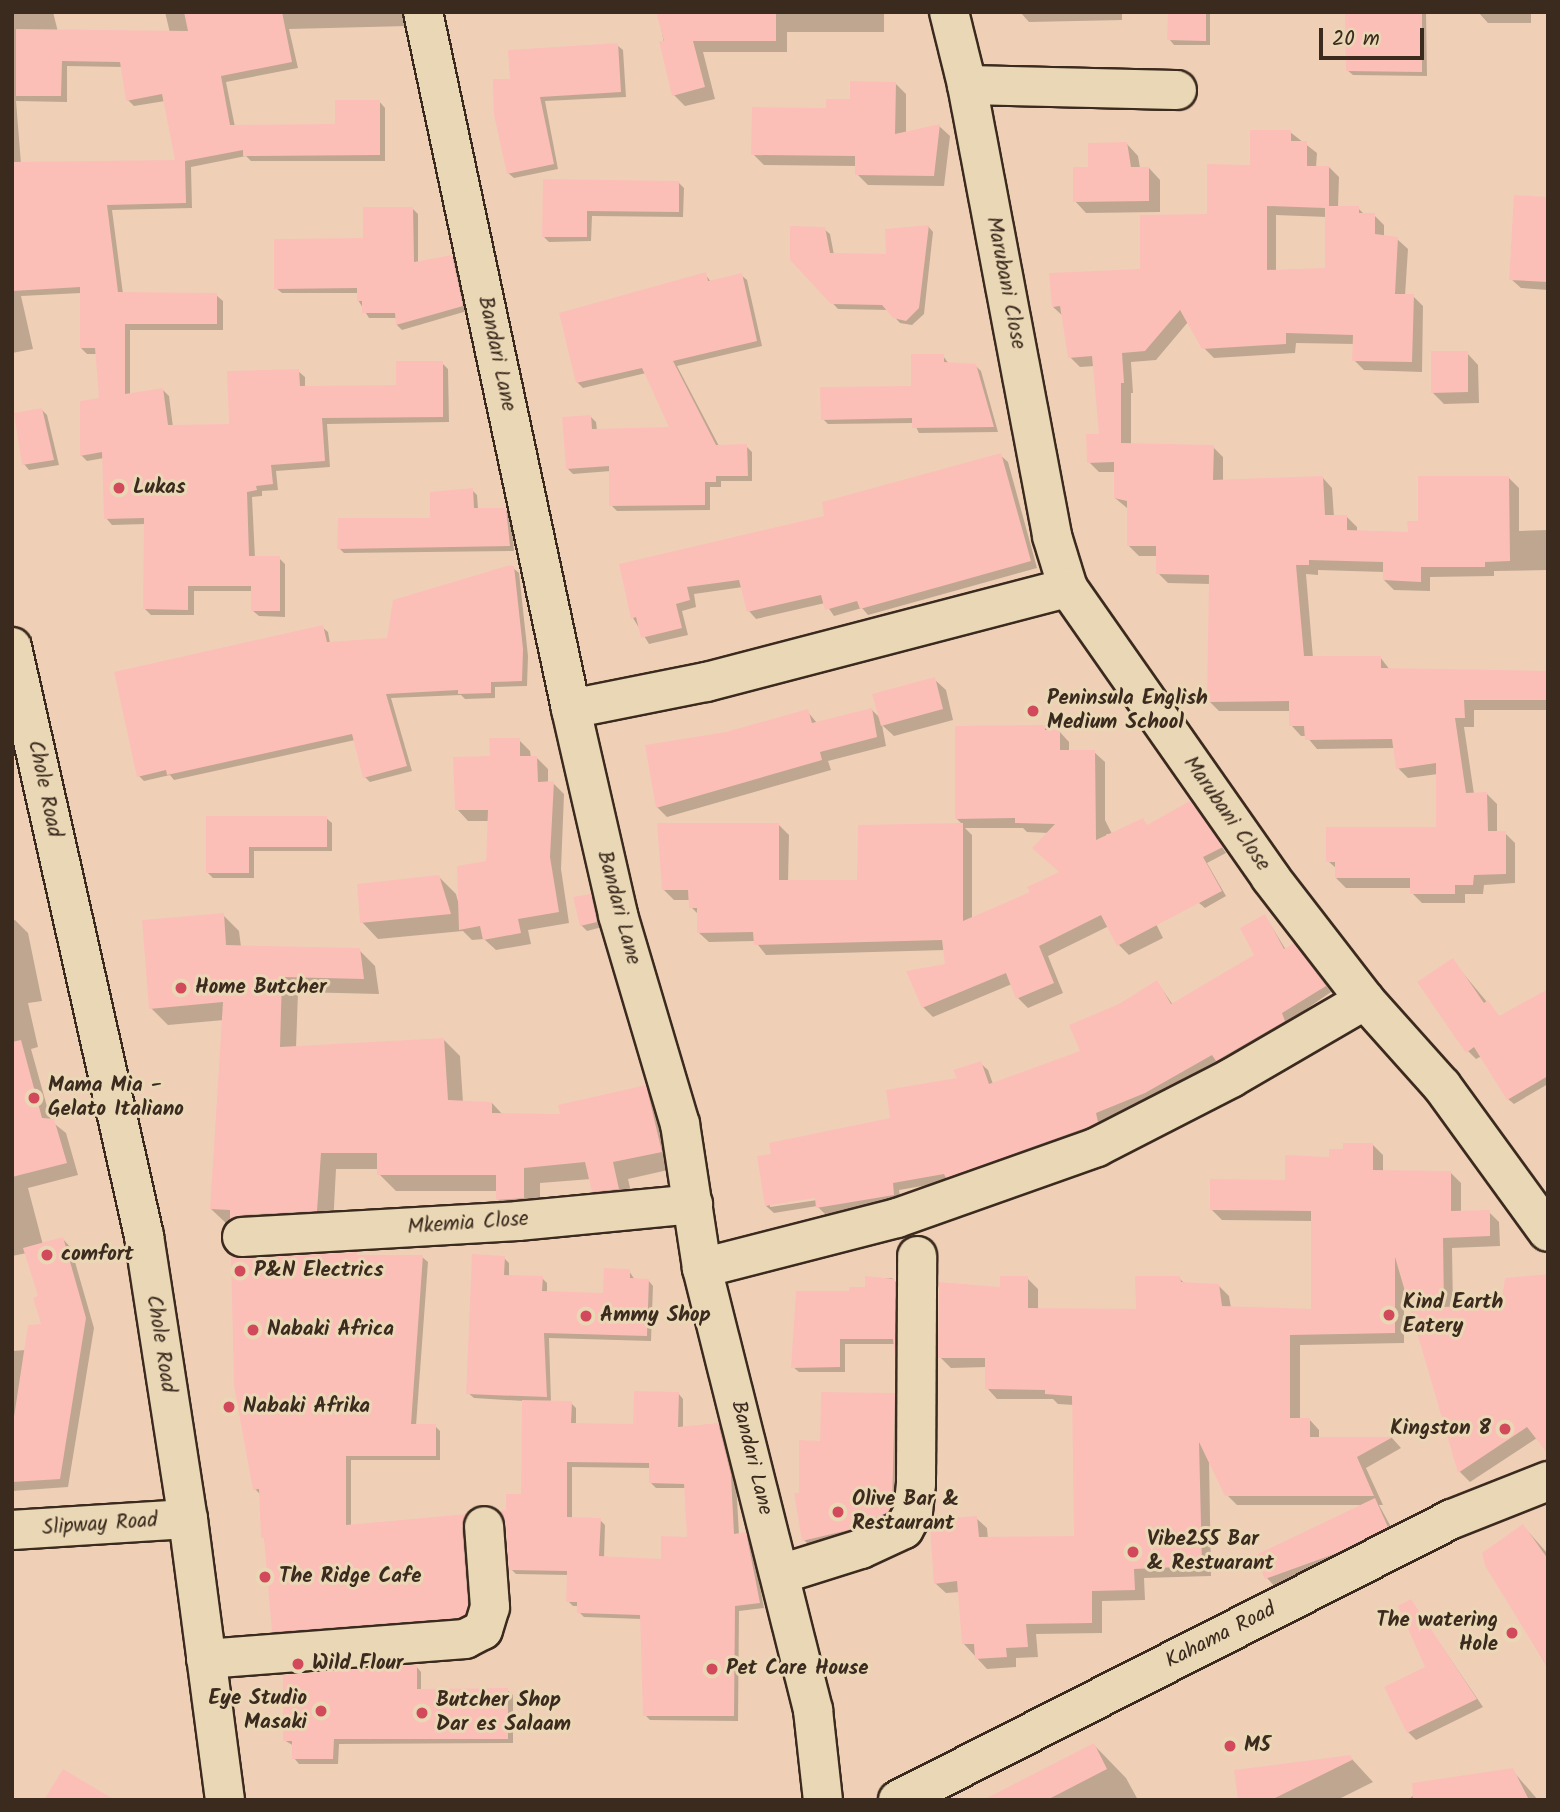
<!DOCTYPE html>
<html>
<head>
<meta charset="utf-8">
<style>
  body { margin:0 }
  #map { position:relative; width:1560px; height:1812px; overflow:hidden; background:#efd0b6; font-family:Kalam,sans-serif }
  div>[style] { position:absolute }
  [style*='--x'] { left:calc(var(--x)*1px); top:calc(var(--y)*1px); width:calc(var(--w)*1px); rotate:calc(var(--a)*1deg) }
  .shadow>* { inset:0; background:#0003 }
  .building>* { inset:0; background:#fbbfb8 }
  .roads { filter:drop-shadow(2px 0 #3b2a1e) drop-shadow(-2px 0 #3b2a1e) drop-shadow(0 2px #3b2a1e) drop-shadow(0 -2px #3b2a1e) }
  .minor>* { height:38px; margin:-19px; padding:0 19px; transform-origin:19px; border-radius:19px; background:#ead7b5 }
  .dots>* { width:19px; height:19px; translate:-50% -50%; box-sizing:border-box; border:4px solid #ead7b5; border-radius:50% }
  span { translate:-50% -50%; white-space:nowrap; text-align:center; line-height:1.15; -webkit-text-stroke:6px #ead7b5; paint-order:stroke }
  .street-label { font-size:21px; color:#3b2a1e }
  .poi-label { font-size:21px; color:#3b2a1e; font-weight:700 }
  .left { translate:0 -50%; text-align:left }
  .right { translate:-100% -50%; text-align:right }
  .frame { position:absolute; inset:0; border:14px solid #3b2a1e; pointer-events:none }
  .scale { position:absolute; left:1319px; top:28px; width:105px; height:32px; box-sizing:border-box; border:4px solid #3b2a1e; border-top:0; padding-left:9px; font-size:21px; line-height:24px; white-space:nowrap; color:#3b2a1e; -webkit-text-stroke:5px #ead7b5; paint-order:stroke }
</style>
</head>
<body>
<div id="map">
  <div class="shadow">
    <div style="clip-path:polygon(evenodd,12px 12px,53px 12px,58px 32px,170px 33px,165px 12px,405px 12px,408px 26px,289px 29px,298px 68px,226px 82px,235px 127px,337px 126px,379px 101px,385px 108px,385px 161px,251px 161px,246px 156px,191px 167px,192px 208px,112px 210px,123px 294px,216px 295px,223px 301px,223px 330px,130px 330px,130px 395px,163px 390px,169px 396px,173px 427px,231px 425px,298px 371px,305px 377px,305px 388px,398px 387px,442px 363px,448px 369px,449px 422px,327px 424px,330px 467px,276px 471px,278px 490px,262px 491px,262px 496px,252px 497px,255px 558px,279px 558px,285px 564px,285px 617px,259px 616px,252px 610px,252px 591px,194px 591px,194px 615px,151px 615px,145px 609px,146px 524px,112px 525px,106px 518px,104px 458px,87px 461px,81px 455px,100px 400px,97px 354px,87px 354px,81px 348px,81px 293px,21px 296px,33px 349px,12px 353px,12px 12px,67px 66px,123px 67px,128px 100px,134px 106px,165px 101px,177px 162px,21px 164px,16px 101px,67px 102px,67px 66px)"></div>
    <div style="clip-path:polygon(658px 12px,884px 12px,884px 32px,787px 32px,787px 52px,703px 52px,715px 99px,685px 106px,674px 95px)"></div>
    <div style="clip-path:polygon(1020px 12px,1122px 12px,1122px 20px,1029px 22px)"></div>
    <div style="clip-path:polygon(1170px 12px,1210px 12px,1210px 45px,1174px 45px,1169px 39px)"></div>
    <div style="clip-path:polygon(1346px 12px,1426px 12px,1427px 76px,1353px 75px,1347px 70px)"></div>
    <div style="clip-path:polygon(1478px 12px,1531px 12px,1531px 23px,1488px 23px)"></div>
    <div style="clip-path:polygon(617px 45px,623px 50px,626px 97px,545px 101px,558px 169px,514px 178px,508px 173px,512px 81px)"></div>
    <div style="clip-path:polygon(895px 83px,906px 94px,906px 133px,939px 126px,950px 136px,944px 186px,868px 185px,857px 174px,857px 166px,764px 165px,753px 154px,827px 109px)"></div>
    <div style="clip-path:polygon(evenodd,1290px 132px,1317px 153px,1316px 167px,1329px 167px,1339px 177px,1338px 208px,1358px 208px,1365px 215px,1374px 215px,1384px 225px,1384px 237px,1397px 239px,1408px 249px,1405px 296px,1413px 296px,1423px 306px,1422px 372px,1364px 370px,1354px 360px,1355px 344px,1296px 343px,1295px 353px,1214px 358px,1204px 348px,1188px 322px,1156px 360px,1131px 362px,1133px 393px,1131px 393px,1131px 445px,1213px 447px,1223px 457px,1223px 481px,1322px 477px,1332px 488px,1334px 517px,1347px 517px,1357px 527px,1357px 532px,1410px 534px,1420px 523px,1508px 477px,1519px 488px,1519px 531px,1548px 530px,1548px 570px,1494px 571px,1494px 576px,1430px 577px,1430px 591px,1394px 590px,1384px 580px,1385px 572px,1318px 570px,1318px 575px,1306px 574px,1313px 658px,1380px 657px,1390px 670px,1548px 672px,1548px 710px,1474px 710px,1474px 727px,1464px 727px,1474px 794px,1487px 794px,1497px 804px,1497px 833px,1505px 833px,1515px 843px,1515px 883px,1484px 885px,1483px 894px,1465px 894px,1465px 903px,1422px 903px,1412px 893px,1412px 888px,1346px 888px,1336px 878px,1337px 869px,1328px 861px,1438px 829px,1438px 774px,1408px 778px,1398px 768px,1395px 748px,1317px 749px,1306px 736px,1301px 736px,1291px 725px,1291px 711px,1219px 711px,1209px 701px,1211px 584px,1168px 583px,1158px 573px,1158px 556px,1139px 556px,1129px 546px,1127px 508px,1115px 498px,1115px 472px,1099px 472px,1089px 462px,1100px 436px,1095px 366px,1080px 367px,1070px 357px,1063px 316px,1053px 307px,1141px 271px,1208px 215px,1252px 167px,1290px 132px,1276px 215px,1327px 217px,1327px 270px,1276px 271px,1276px 215px)"></div>
    <div style="clip-path:polygon(1127px 144px,1138px 156px,1140px 168px,1149px 168px,1160px 180px,1160px 212px,1086px 213px,1075px 201px,1090px 168px)"></div>
    <div style="clip-path:polygon(544px 181px,679px 183px,684px 188px,683px 217px,592px 216px,591px 241px,549px 242px,544px 237px)"></div>
    <div style="clip-path:polygon(1548px 199px,1548px 290px,1521px 288px,1511px 279px)"></div>
    <div style="clip-path:polygon(412px 208px,418px 214px,418px 263px,452px 257px,457px 262px,467px 311px,402px 330px,397px 325px,397px 318px,369px 318px,358px 300px,358px 293px,282px 293px,276px 288px,365px 240px)"></div>
    <div style="clip-path:polygon(928px 226px,933px 232px,924px 314px,912px 325px,900px 323px,888px 310px,838px 309px,792px 260px,824px 229px,830px 234px,834px 255px,888px 255px)"></div>
    <div style="clip-path:polygon(705px 274px,711px 282px,741px 275px,747px 280px,762px 346px,677px 366px,719px 446px,746px 446px,752px 452px,752px 481px,721px 481px,721px 487px,710px 487px,710px 510px,617px 511px,611px 505px,611px 471px,573px 474px,568px 469px,591px 417px,596px 422px,597px 430px,672px 429px,646px 373px,583px 388px,577px 382px)"></div>
    <div style="clip-path:polygon(1467px 353px,1478px 365px,1479px 403px,1444px 404px,1432px 392px)"></div>
    <div style="clip-path:polygon(943px 356px,949px 364px,976px 366px,981px 371px,998px 432px,919px 433px,914px 423px,828px 424px,823px 419px,913px 388px)"></div>
    <div style="clip-path:polygon(42px 410px,47px 415px,59px 465px,29px 470px,24px 464px)"></div>
    <div style="clip-path:polygon(1000px 455px,1008px 462px,1037px 568px,868px 615px,862px 608px,834px 616px,825px 603px,756px 619px,749px 611px,743px 587px,694px 594px,696px 607px,682px 611px,688px 635px,649px 644px,633px 618px,621px 565px,826px 518px)"></div>
    <div style="clip-path:polygon(472px 490px,477px 495px,478px 509px,505px 509px,511px 515px,514px 551px,344px 553px,339px 548px,432px 520px)"></div>
    <div style="clip-path:polygon(513px 568px,519px 573px,528px 656px,527px 686px,495px 687px,495px 698px,465px 699px,461px 695px,391px 698px,412px 771px,370px 782px,365px 777px,355px 740px,174px 780px,170px 775px,144px 781px,139px 776px,322px 627px,328px 632px,330px 643px,388px 639px)"></div>
    <div style="clip-path:polygon(934px 679px,946px 690px,953px 720px,894px 736px,882px 725px,886px 746px,828px 761px,831px 770px,667px 817px,657px 807px,727px 734px,807px 711px,817px 723px,872px 710px,880px 718px)"></div>
    <div style="clip-path:polygon(evenodd,1044px 727px,1049px 731px,1059px 731px,1069px 742px,1069px 752px,1094px 752px,1105px 762px,1105px 820px,1112px 834px,1106px 834px,1118px 847px,1163px 938px,1129px 955px,1119px 945px,1109px 926px,1048px 956px,1063px 993px,1028px 1008px,1018px 998px,1012px 984px,933px 1017px,923px 1007px,947px 965px,945px 950px,766px 955px,755px 941px,709px 942px,698px 932px,699px 915px,691px 907px,691px 900px,674px 900px,664px 890px,779px 825px,789px 835px,788px 882px,859px 882px,860px 826px,963px 825px,956px 818px,1044px 727px,965px 828px,1023px 828px,1027px 832px,1049px 833px,1061px 873px,1032px 893px,972px 919px,972px 835px,965px 828px)"></div>
    <div style="clip-path:polygon(519px 740px,530px 751px,531px 758px,536px 757px,548px 769px,548px 783px,553px 783px,564px 794px,561px 869px,569px 923px,528px 930px,531px 944px,496px 950px,484px 939px,472px 940px,463px 931px,378px 939px,362px 922px,439px 877px,456px 894px,459px 905px,488px 863px,489px 821px,468px 821px,457px 809px,491px 757px)"></div>
    <div style="clip-path:polygon(1195px 808px,1226px 853px,1207px 863px,1226px 896px,1205px 908px,1199px 903px)"></div>
    <div style="clip-path:polygon(207px 818px,326px 818px,332px 823px,332px 851px,254px 851px,254px 878px,213px 878px,207px 872px)"></div>
    <div style="clip-path:polygon(590px 895px,595px 901px,602px 927px,587px 931px,581px 925px)"></div>
    <div style="clip-path:polygon(223px 915px,239px 931px,241px 947px,359px 950px,375px 966px,379px 994px,298px 992px,296px 1048px,444px 1040px,460px 1056px,463px 1103px,492px 1103px,503px 1115px,562px 1116px,645px 1087px,662px 1103px,677px 1168px,628px 1179px,634px 1205px,610px 1207px,593px 1191px,591px 1179px,540px 1183px,540px 1214px,515px 1216px,498px 1200px,498px 1191px,396px 1191px,379px 1174px,379px 1169px,336px 1169px,333px 1226px,228px 1225px,211px 1209px,224px 1020px,168px 1025px,151px 1008px)"></div>
    <div style="clip-path:polygon(evenodd,1265px 916px,1286px 950px,1301px 953px,1331px 992px,1289px 1021px,1292px 1029px,1225px 1067px,1219px 1062px,1153px 1100px,1102px 1121px,1104px 1129px,951px 1181px,899px 1190px,901px 1202px,825px 1214px,817px 1206px,774px 1213px,766px 1206px,892px 1120px,960px 1079px,980px 1063px,988px 1070px,993px 1084px,1082px 1052px,1120px 1006px,1157px 982px,1173px 1005px,1257px 956px,1265px 916px,823px 1195px,824px 1199px,770px 1207px,770px 1204px,823px 1195px)"></div>
    <div style="clip-path:polygon(15px 920px,28px 933px,42px 1001px,28px 1003px,38px 1047px,31px 1049px,51px 1121px,66px 1133px,78px 1175px,28px 1188px,43px 1245px,63px 1239px,71px 1248px,94px 1328px,68px 1487px,12px 1491px,12px 1351px,26px 1350px,43px 1325px,40px 1297px,27px 1253px,12px 1256px,12px 921px)"></div>
    <div style="clip-path:polygon(1452px 960px,1517px 1038px,1476px 1059px,1464px 1047px)"></div>
    <div style="clip-path:polygon(1548px 1048px,1548px 1084px,1514px 1104px,1508px 1099px)"></div>
    <div style="clip-path:polygon(1373px 1145px,1383px 1155px,1383px 1172px,1451px 1173px,1461px 1183px,1461px 1213px,1489px 1212px,1499px 1222px,1500px 1246px,1452px 1248px,1453px 1308px,1537px 1438px,1470px 1482px,1460px 1472px,1404px 1287px,1404px 1343px,1300px 1345px,1300px 1419px,1309px 1419px,1319px 1430px,1319px 1439px,1392px 1438px,1401px 1448px,1366px 1468px,1383px 1505px,1379px 1505px,1396px 1536px,1276px 1588px,1267px 1578px,1364px 1505px,1237px 1505px,1227px 1495px,1209px 1458px,1211px 1576px,1144px 1578px,1145px 1600px,1102px 1601px,1102px 1633px,1036px 1634px,1038px 1657px,1016px 1658px,1016px 1667px,987px 1669px,964px 1644px,960px 1592px,946px 1593px,935px 1583px,976px 1518px,987px 1528px,988px 1539px,1075px 1538px,1074px 1405px,1058px 1404px,1053px 1399px,997px 1399px,987px 1388px,987px 1367px,951px 1368px,940px 1357px,1001px 1289px,1027px 1278px,1038px 1289px,1038px 1310px,1138px 1311px,1179px 1278px,1185px 1284px,1219px 1286px,1229px 1296px,1231px 1308px,1313px 1311px,1313px 1221px,1222px 1220px,1212px 1210px,1287px 1182px,1331px 1158px)"></div>
    <div style="clip-path:polygon(356px 1254px,359px 1257px,422px 1257px,428px 1262px,416px 1426px,435px 1426px,440px 1431px,440px 1460px,351px 1460px,351px 1526px,466px 1515px,471px 1520px,472px 1611px,470px 1619px,279px 1637px,274px 1631px,260px 1494px,255px 1489px,243px 1261px)"></div>
    <div style="clip-path:polygon(evenodd,504px 1258px,509px 1263px,509px 1277px,542px 1278px,547px 1283px,547px 1293px,605px 1295px,629px 1271px,635px 1280px,648px 1280px,653px 1286px,651px 1341px,549px 1338px,551px 1403px,571px 1403px,576px 1408px,576px 1425px,635px 1426px,678px 1393px,683px 1399px,683px 1428px,718px 1425px,723px 1431px,736px 1481px,739px 1535px,745px 1534px,751px 1540px,764px 1608px,739px 1611px,738px 1721px,650px 1720px,645px 1715px,642px 1619px,584px 1617px,579px 1612px,579px 1606px,573px 1606px,568px 1601px,569px 1575px,516px 1574px,511px 1569px,508px 1512px,523px 1496px,524px 1401px,474px 1398px,468px 1393px,504px 1258px,572px 1467px,650px 1468px,650px 1482px,656px 1488px,686px 1488px,689px 1539px,662px 1561px,604px 1558px,605px 1525px,600px 1520px,572px 1519px,572px 1467px)"></div>
    <div style="clip-path:polygon(867px 1278px,892px 1278px,900px 1286px,899px 1361px,895px 1344px,845px 1344px,845px 1372px,799px 1372px,793px 1367px,850px 1293px,867px 1289px)"></div>
    <div style="clip-path:polygon(894px 1394px,902px 1403px,899px 1514px,812px 1548px,804px 1540px,801px 1494px,821px 1442px)"></div>
    <div style="clip-path:polygon(1523px 1526px,1548px 1554px,1548px 1668px,1487px 1565px)"></div>
    <div style="clip-path:polygon(1411px 1601px,1483px 1707px,1416px 1740px,1408px 1732px,1386px 1688px,1427px 1668px)"></div>
    <div style="clip-path:polygon(416px 1666px,421px 1672px,421px 1691px,507px 1690px,513px 1695px,513px 1743px,339px 1744px,338px 1764px,299px 1764px,294px 1758px,294px 1746px,284px 1740px)"></div>
    <div style="clip-path:polygon(1094px 1745px,1126px 1778px,1138px 1800px,987px 1800px)"></div>
    <div style="clip-path:polygon(1350px 1757px,1373px 1782px,1337px 1800px,1239px 1800px)"></div>
    <div style="clip-path:polygon(1512px 1770px,1538px 1800px,1408px 1800px,1428px 1783px)"></div>
  </div>
  <div class="building">
    <div style="clip-path:polygon(184px 12px,282px 12px,292px 62px,221px 76px,230px 125px,335px 124px,335px 100px,380px 100px,380px 155px,243px 156px,243px 150px,185px 161px,186px 203px,107px 205px,118px 292px,217px 293px,217px 324px,125px 324px,125px 394px,163px 388px,168px 425px,229px 424px,227px 371px,299px 369px,300px 386px,396px 385px,396px 361px,443px 361px,443px 417px,322px 418px,325px 461px,271px 465px,273px 484px,256px 486px,257px 490px,247px 492px,249px 556px,280px 556px,280px 611px,251px 611px,251px 586px,188px 586px,188px 610px,143px 609px,144px 518px,104px 519px,102px 452px,80px 456px,80px 401px,99px 398px,95px 348px,80px 348px,80px 287px,12px 291px,12px 162px,175px 160px,162px 94px,126px 101px,120px 62px,62px 61px,61px 96px,16px 96px,16px 29px,188px 31px)"></div>
    <div style="clip-path:polygon(656px 12px,776px 12px,776px 41px,693px 41px,705px 87px,672px 96px,659px 41px,664px 41px)"></div>
    <div style="clip-path:polygon(1168px 12px,1206px 12px,1206px 41px,1167px 40px)"></div>
    <div style="clip-path:polygon(1345px 12px,1422px 12px,1422px 72px,1346px 71px)"></div>
    <div style="clip-path:polygon(618px 43px,621px 92px,540px 97px,554px 164px,507px 174px,494px 115px,493px 79px,510px 79px,508px 50px)"></div>
    <div style="clip-path:polygon(850px 81px,896px 82px,895px 134px,940px 124px,934px 176px,855px 175px,855px 156px,751px 155px,752px 107px,826px 108px,826px 99px,850px 99px)"></div>
    <div style="clip-path:polygon(evenodd,1250px 130px,1291px 130px,1291px 141px,1307px 141px,1307px 166px,1329px 166px,1329px 206px,1359px 206px,1359px 213px,1375px 213px,1375px 234px,1398px 237px,1395px 294px,1414px 294px,1412px 362px,1352px 361px,1353px 335px,1286px 333px,1286px 344px,1202px 349px,1180px 310px,1145px 351px,1122px 353px,1124px 383px,1121px 383px,1121px 443px,1214px 445px,1213px 480px,1323px 476px,1325px 515px,1347px 515px,1347px 530px,1408px 532px,1407px 521px,1418px 521px,1418px 476px,1509px 476px,1510px 561px,1485px 562px,1485px 567px,1421px 567px,1421px 582px,1383px 580px,1383px 562px,1309px 560px,1309px 565px,1296px 565px,1304px 656px,1381px 656px,1381px 668px,1548px 671px,1548px 700px,1464px 700px,1465px 718px,1455px 718px,1466px 793px,1487px 792px,1488px 831px,1506px 831px,1506px 874px,1474px 875px,1473px 885px,1455px 885px,1455px 894px,1410px 894px,1410px 878px,1335px 878px,1335px 862px,1326px 862px,1326px 827px,1436px 827px,1436px 763px,1396px 769px,1392px 739px,1305px 740px,1304px 726px,1289px 726px,1289px 701px,1207px 702px,1209px 575px,1156px 574px,1156px 546px,1127px 546px,1127px 501px,1114px 498px,1114px 462px,1087px 463px,1086px 434px,1099px 434px,1092px 356px,1068px 358px,1060px 306px,1052px 307px,1049px 273px,1140px 269px,1140px 215px,1207px 214px,1207px 164px,1250px 165px,1250px 130px,1267px 206px,1325px 208px,1325px 268px,1267px 270px,1267px 206px)"></div>
    <div style="clip-path:polygon(1127px 142px,1131px 167px,1149px 167px,1149px 201px,1073px 202px,1073px 167px,1088px 167px,1088px 143px)"></div>
    <div style="clip-path:polygon(543px 179px,679px 181px,679px 212px,587px 211px,587px 237px,542px 237px)"></div>
    <div style="clip-path:polygon(1514px 195px,1548px 197px,1548px 282px,1509px 280px)"></div>
    <div style="clip-path:polygon(363px 207px,413px 207px,414px 262px,452px 255px,463px 306px,396px 325px,395px 313px,362px 313px,362px 301px,357px 301px,357px 288px,274px 289px,274px 239px,363px 238px)"></div>
    <div style="clip-path:polygon(929px 225px,919px 308px,906px 321px,893px 318px,882px 305px,831px 304px,790px 260px,790px 226px,825px 227px,830px 253px,886px 254px,885px 229px)"></div>
    <div style="clip-path:polygon(706px 272px,708px 281px,742px 273px,757px 341px,673px 361px,716px 445px,747px 444px,748px 476px,716px 476px,716px 482px,705px 482px,705px 505px,609px 506px,609px 466px,566px 469px,562px 417px,591px 415px,592px 429px,669px 427px,642px 368px,576px 383px,559px 313px)"></div>
    <div style="clip-path:polygon(1431px 351px,1468px 351px,1468px 392px,1431px 393px)"></div>
    <div style="clip-path:polygon(911px 354px,944px 354px,944px 362px,976px 364px,994px 427px,912px 428px,912px 418px,821px 420px,820px 387px,911px 386px)"></div>
    <div style="clip-path:polygon(42px 408px,54px 460px,22px 465px,14px 413px)"></div>
    <div style="clip-path:polygon(1001px 453px,1031px 561px,860px 609px,857px 601px,825px 610px,821px 595px,747px 612px,739px 580px,687px 587px,690px 600px,676px 604px,682px 628px,641px 638px,636px 617px,631px 619px,619px 564px,824px 516px,822px 502px)"></div>
    <div style="clip-path:polygon(473px 488px,474px 508px,506px 508px,510px 546px,337px 549px,338px 518px,430px 518px,430px 492px)"></div>
    <div style="clip-path:polygon(510px 565px,514px 566px,523px 649px,522px 681px,491px 682px,491px 693px,458px 694px,458px 690px,386px 694px,407px 766px,363px 778px,352px 734px,167px 775px,166px 770px,137px 777px,114px 672px,323px 625px,327px 642px,387px 638px,393px 600px)"></div>
    <div style="clip-path:polygon(935px 677px,943px 709px,881px 726px,872px 694px)"></div>
    <div style="clip-path:polygon(872px 708px,877px 737px,820px 752px,822px 760px,656px 808px,645px 745px,726px 732px,808px 709px,812px 723px)"></div>
    <div style="clip-path:polygon(1045px 725px,1045px 730px,1060px 730px,1060px 750px,1095px 750px,1096px 840px,1143px 818px,1147px 825px,1190px 801px,1223px 847px,1203px 857px,1222px 891px,1117px 946px,1101px 915px,1039px 946px,1054px 983px,1016px 999px,1006px 973px,922px 1008px,906px 971px,945px 964px,942px 940px,754px 945px,753px 932px,697px 933px,697px 908px,689px 908px,688px 890px,662px 890px,657px 823px,779px 823px,779px 880px,857px 880px,858px 825px,963px 823px,963px 921px,1030px 892px,1027px 887px,1059px 872px,1032px 848px,1055px 824px,1015px 823px,1015px 818px,955px 819px,955px 726px)"></div>
    <div style="clip-path:polygon(489px 738px,520px 738px,520px 756px,537px 756px,538px 782px,554px 781px,550px 857px,559px 912px,518px 919px,521px 933px,483px 940px,480px 926px,459px 930px,457px 866px,486px 861px,488px 810px,455px 810px,453px 757px,490px 756px)"></div>
    <div style="clip-path:polygon(206px 816px,327px 816px,327px 847px,249px 847px,249px 873px,206px 873px)"></div>
    <div style="clip-path:polygon(439px 875px,451px 914px,360px 923px,357px 884px)"></div>
    <div style="clip-path:polygon(591px 894px,597px 922px,580px 926px,573px 897px)"></div>
    <div style="clip-path:polygon(224px 913px,226px 945px,360px 948px,364px 979px,282px 977px,280px 1047px,444px 1038px,448px 1100px,492px 1102px,492px 1113px,560px 1114px,558px 1105px,646px 1085px,662px 1152px,613px 1162px,619px 1189px,592px 1192px,585px 1162px,524px 1168px,524px 1198px,496px 1200px,496px 1175px,377px 1175px,377px 1153px,321px 1153px,317px 1211px,241px 1215px,230px 1219px,230px 1210px,210px 1209px,223px 1002px,149px 1009px,142px 920px)"></div>
    <div style="clip-path:polygon(1265px 914px,1284px 949px,1294px 943px,1326px 986px,1282px 1013px,1285px 1021px,1216px 1061px,1212px 1055px,1145px 1093px,1096px 1113px,1098px 1122px,1088px 1127px,946px 1178px,944px 1174px,893px 1183px,894px 1195px,816px 1208px,815px 1198px,765px 1206px,757px 1156px,771px 1154px,769px 1143px,890px 1118px,886px 1090px,957px 1078px,953px 1070px,981px 1061px,989px 1084px,1080px 1051px,1069px 1025px,1119px 1004px,1157px 980px,1171px 1004px,1254px 955px,1240px 928px)"></div>
    <div style="clip-path:polygon(1453px 958px,1484px 1003px,1488px 1000px,1499px 1016px,1548px 989px,1548px 1076px,1507px 1100px,1474px 1047px,1466px 1053px,1417px 982px)"></div>
    <div style="clip-path:polygon(21px 1040px,42px 1118px,54px 1119px,67px 1163px,12px 1177px,12px 1042px)"></div>
    <div style="clip-path:polygon(1343px 1143px,1373px 1143px,1373px 1170px,1451px 1171px,1451px 1211px,1490px 1210px,1490px 1236px,1443px 1238px,1444px 1307px,1501px 1304px,1505px 1278px,1548px 1274px,1548px 1454px,1527px 1427px,1458px 1473px,1395px 1257px,1395px 1333px,1290px 1335px,1290px 1418px,1310px 1418px,1310px 1437px,1393px 1437px,1357px 1457px,1374px 1496px,1225px 1496px,1199px 1442px,1202px 1566px,1134px 1569px,1135px 1590px,1092px 1591px,1092px 1623px,1026px 1624px,1028px 1647px,1006px 1648px,1007px 1657px,975px 1659px,974px 1644px,962px 1644px,957px 1581px,934px 1584px,930px 1527px,934px 1519px,977px 1516px,979px 1537px,1074px 1536px,1072px 1396px,1045px 1394px,1045px 1390px,985px 1389px,985px 1358px,938px 1358px,939px 1282px,1000px 1287px,1000px 1276px,1028px 1276px,1028px 1308px,1136px 1309px,1135px 1276px,1180px 1276px,1181px 1282px,1219px 1284px,1222px 1306px,1311px 1309px,1311px 1211px,1210px 1210px,1210px 1179px,1285px 1180px,1285px 1155px,1329px 1157px,1329px 1149px,1343px 1149px)"></div>
    <div style="clip-path:polygon(63px 1237px,86px 1318px,60px 1479px,12px 1482px,12px 1430px,28px 1325px,41px 1324px,33px 1298px,38px 1296px,23px 1248px)"></div>
    <div style="clip-path:polygon(357px 1252px,357px 1255px,423px 1255px,411px 1424px,436px 1424px,436px 1456px,346px 1456px,346px 1525px,467px 1514px,462px 1528px,468px 1605px,465px 1615px,459px 1618px,272px 1632px,264px 1538px,261px 1538px,259px 1489px,253px 1490px,234px 1386px,231px 1256px,243px 1259px)"></div>
    <div style="clip-path:polygon(472px 1254px,505px 1256px,504px 1275px,543px 1276px,542px 1291px,603px 1293px,604px 1268px,630px 1269px,630px 1278px,649px 1279px,647px 1336px,544px 1333px,547px 1397px,466px 1394px)"></div>
    <div style="clip-path:polygon(865px 1276px,895px 1279px,895px 1358px,893px 1339px,840px 1339px,840px 1367px,791px 1368px,796px 1291px,849px 1291px,849px 1287px,865px 1287px)"></div>
    <div style="clip-path:polygon(evenodd,634px 1391px,679px 1392px,678px 1427px,718px 1423px,731px 1475px,734px 1534px,746px 1532px,760px 1603px,735px 1606px,734px 1716px,643px 1716px,640px 1615px,577px 1613px,577px 1602px,566px 1602px,567px 1571px,509px 1570px,506px 1524px,499px 1511px,506px 1510px,506px 1494px,521px 1494px,522px 1400px,572px 1401px,571px 1423px,633px 1424px,634px 1391px,567px 1462px,649px 1463px,649px 1483px,684px 1484px,687px 1537px,661px 1536px,661px 1559px,599px 1556px,601px 1518px,567px 1517px,567px 1462px)"></div>
    <div style="clip-path:polygon(821px 1392px,895px 1393px,892px 1505px,888px 1512px,853px 1529px,802px 1541px,794px 1493px,799px 1493px,799px 1440px,820px 1441px)"></div>
    <div style="clip-path:polygon(1375px 1498px,1388px 1527px,1337px 1553px,1265px 1579px,1254px 1556px)"></div>
    <div style="clip-path:polygon(1523px 1524px,1548px 1559px,1548px 1668px,1485px 1566px,1482px 1553px)"></div>
    <div style="clip-path:polygon(1411px 1599px,1477px 1699px,1407px 1733px,1384px 1687px,1425px 1667px,1398px 1606px)"></div>
    <div style="clip-path:polygon(417px 1665px,417px 1689px,508px 1688px,508px 1739px,334px 1739px,333px 1759px,292px 1759px,292px 1741px,283px 1741px,283px 1675px)"></div>
    <div style="clip-path:polygon(1094px 1743px,1107px 1769px,1047px 1800px,983px 1800px)"></div>
    <div style="clip-path:polygon(1351px 1755px,1352px 1760px,1271px 1800px,1238px 1800px,1234px 1770px)"></div>
    <div style="clip-path:polygon(1513px 1768px,1529px 1800px,1413px 1800px,1412px 1783px)"></div>
    <div style="clip-path:polygon(63px 1769px,115px 1800px,44px 1800px)"></div>
  </div>
  <div class="roads">
    <div class="minor">
      <div style="--x:423;--y:12;--w:713;--a:78.01"></div>
      <div style="--x:571;--y:709;--w:211;--a:77.1"></div>
      <div style="--x:618;--y:915;--w:218;--a:73.5"></div>
      <div style="--x:680;--y:1124;--w:146;--a:81.3"></div>
      <div style="--x:702;--y:1268;--w:456;--a:75.9"></div>
      <div style="--x:813;--y:1710;--w:91;--a:83.7"></div>
      <div style="--x:949;--y:12;--w:75;--a:76.1"></div>
      <div style="--x:967;--y:85;--w:459;--a:79.3"></div>
      <div style="--x:1052;--y:536;--w:54;--a:72.9"></div>
      <div style="--x:1068;--y:588;--w:353;--a:55"></div>
      <div style="--x:1270;--y:877;--w:155;--a:52.3"></div>
      <div style="--x:1365;--y:1000;--w:115;--a:48.2"></div>
      <div style="--x:1442;--y:1086;--w:180;--a:54"></div>
      <div style="--x:967;--y:85;--w:210;--a:1.4"></div>
      <div style="--x:12;--y:647;--w:604;--a:77.37"></div>
      <div style="--x:144;--y:1236;--w:286;--a:81.2"></div>
      <div style="--x:188;--y:1519;--w:283;--a:82.5"></div>
      <div style="--x:571;--y:709;--w:138;--a:-11.3"></div>
      <div style="--x:706;--y:682;--w:374;--a:-14.6"></div>
      <div style="--x:242;--y:1237;--w:276;--a:-3.3"></div>
      <div style="--x:518;--y:1221;--w:176;--a:-5.5"></div>
      <div style="--x:702;--y:1268;--w:201;--a:-14.4"></div>
      <div style="--x:897;--y:1218;--w:212;--a:-19.5"></div>
      <div style="--x:1097;--y:1147;--w:151;--a:-27.2"></div>
      <div style="--x:1231;--y:1078;--w:155;--a:-30.2"></div>
      <div style="--x:12;--y:1530;--w:176;--a:-3.6"></div>
      <div style="--x:781;--y:1574;--w:84;--a:-17.4"></div>
      <div style="--x:861;--y:1549;--w:47;--a:-24.9"></div>
      <div style="--x:904;--y:1529;--w:19;--a:-62"></div>
      <div style="--x:913;--y:1512;--w:28;--a:-84"></div>
      <div style="--x:916;--y:1484;--w:228;--a:-89.7"></div>
      <div style="--x:206;--y:1659;--w:260;--a:-4.4"></div>
      <div style="--x:465;--y:1639;--w:20;--a:-27"></div>
      <div style="--x:483;--y:1630;--w:24;--a:-73"></div>
      <div style="--x:490;--y:1607;--w:81;--a:-94.2"></div>
      <div style="--x:898;--y:1800;--w:621;--a:-26.9"></div>
      <div style="--x:1452;--y:1519;--w:103;--a:-21.6"></div>
    </div>
  </div>
  <div class="dots">
    <div style="left:119px;top:488px;background:#d1495b"></div>
    <div style="left:1033px;top:711px;background:#d1495b"></div>
    <div style="left:181px;top:988px;background:#d1495b"></div>
    <div style="left:34px;top:1098px;background:#d1495b"></div>
    <div style="left:47px;top:1255px;background:#d1495b"></div>
    <div style="left:240px;top:1271px;background:#d1495b"></div>
    <div style="left:1389px;top:1315px;background:#d1495b"></div>
    <div style="left:586px;top:1316px;background:#d1495b"></div>
    <div style="left:253px;top:1330px;background:#d1495b"></div>
    <div style="left:229px;top:1407px;background:#d1495b"></div>
    <div style="left:1505px;top:1429px;background:#d1495b"></div>
    <div style="left:838px;top:1512px;background:#d1495b"></div>
    <div style="left:1133px;top:1552px;background:#d1495b"></div>
    <div style="left:265px;top:1577px;background:#d1495b"></div>
    <div style="left:1512px;top:1633px;background:#d1495b"></div>
    <div style="left:298px;top:1664px;background:#d1495b"></div>
    <div style="left:712px;top:1669px;background:#d1495b"></div>
    <div style="left:321px;top:1711px;background:#d1495b"></div>
    <div style="left:422px;top:1713px;background:#d1495b"></div>
    <div style="left:1230px;top:1746px;background:#d1495b"></div>
  </div>
  <div class="street-label">
    <span style="left:1005px;top:283px;rotate:79deg">Marubani Close</span>
    <span style="left:496px;top:354px;rotate:78deg">Bandari Lane</span>
    <span style="left:44px;top:789px;rotate:78deg">Chole Road</span>
    <span style="left:1226px;top:814px;rotate:55deg">Marubani Close</span>
    <span style="left:618px;top:908px;rotate:75deg">Bandari Lane</span>
    <span style="left:468px;top:1224px;rotate:-4deg">Mkemia Close</span>
    <span style="left:160px;top:1344px;rotate:81deg">Chole Road</span>
    <span style="left:751px;top:1458px;rotate:76deg">Bandari Lane</span>
    <span style="left:100px;top:1525px;rotate:-4deg">Slipway Road</span>
    <span style="left:1221px;top:1636px;rotate:-27deg">Kahama Road</span>
  </div>
  <div class="poi-label">
    <span class="left" style="left:133px;top:488px">Lukas</span>
    <span class="left" style="left:1047px;top:711px">Peninsula English<br>Medium School</span>
    <span class="left" style="left:195px;top:988px">Home Butcher</span>
    <span class="left" style="left:48px;top:1098px">Mama Mia -<br>Gelato Italiano</span>
    <span class="left" style="left:61px;top:1255px">comfort</span>
    <span class="left" style="left:254px;top:1271px">P&amp;N Electrics</span>
    <span class="left" style="left:1403px;top:1315px">Kind Earth<br>Eatery</span>
    <span class="left" style="left:600px;top:1316px">Ammy Shop</span>
    <span class="left" style="left:267px;top:1330px">Nabaki Africa</span>
    <span class="left" style="left:243px;top:1407px">Nabaki Afrika</span>
    <span class="right" style="left:1491px;top:1429px">Kingston 8</span>
    <span class="left" style="left:852px;top:1512px">Olive Bar &amp;<br>Restaurant</span>
    <span class="left" style="left:1147px;top:1552px">Vibe255 Bar<br>&amp; Restuarant</span>
    <span class="left" style="left:279px;top:1577px">The Ridge Cafe</span>
    <span class="right" style="left:1498px;top:1633px">The watering<br>Hole</span>
    <span class="left" style="left:312px;top:1664px">Wild Flour</span>
    <span class="left" style="left:726px;top:1669px">Pet Care House</span>
    <span class="right" style="left:307px;top:1711px">Eye Studio<br>Masaki</span>
    <span class="left" style="left:436px;top:1713px">Butcher Shop<br>Dar es Salaam</span>
    <span class="left" style="left:1244px;top:1746px">M5</span>
  </div>
  <div class="frame"></div>
  <div class="scale">20 m</div>
</div>
</body>
</html>
